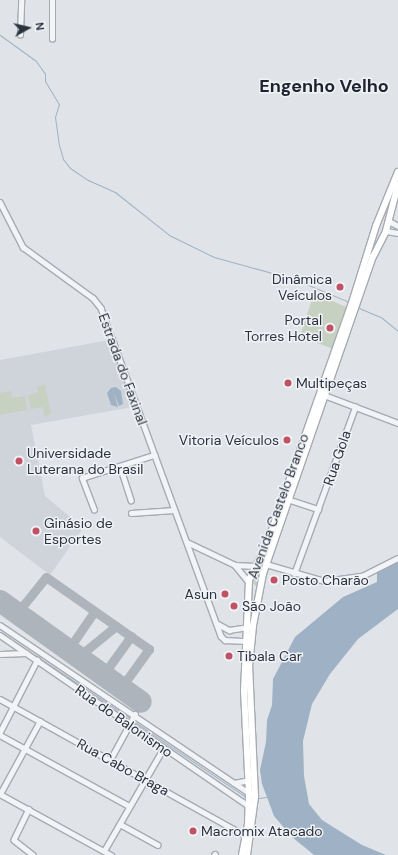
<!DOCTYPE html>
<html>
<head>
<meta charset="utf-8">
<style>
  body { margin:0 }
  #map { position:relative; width:398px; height:855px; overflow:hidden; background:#e0e4e8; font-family:"DM Sans",sans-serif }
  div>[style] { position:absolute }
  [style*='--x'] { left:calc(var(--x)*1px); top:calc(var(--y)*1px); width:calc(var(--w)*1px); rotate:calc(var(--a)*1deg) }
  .built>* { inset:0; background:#cfd3da }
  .green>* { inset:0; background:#c6d1c2 }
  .water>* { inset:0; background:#9fb2c5 }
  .stream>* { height:1px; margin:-0.5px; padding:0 0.5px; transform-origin:0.5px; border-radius:0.5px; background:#9fb2c5 }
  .taxiway>* { height:9px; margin:-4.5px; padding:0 4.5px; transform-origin:4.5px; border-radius:4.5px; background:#aeb4bc }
  .runway>* { height:22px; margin:-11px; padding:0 11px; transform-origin:11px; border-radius:11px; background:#aeb4bc }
  .roads { filter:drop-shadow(1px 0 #a6abb2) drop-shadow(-1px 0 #a6abb2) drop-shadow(0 1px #a6abb2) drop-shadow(0 -1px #a6abb2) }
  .minor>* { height:4.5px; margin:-2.25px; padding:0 2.25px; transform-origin:2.25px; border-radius:2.25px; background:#f3f4f7 }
  .major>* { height:5.5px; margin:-2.75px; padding:0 2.75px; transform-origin:2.75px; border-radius:2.75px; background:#fff }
  .dots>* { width:11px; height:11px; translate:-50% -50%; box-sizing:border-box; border:2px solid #f0f2f6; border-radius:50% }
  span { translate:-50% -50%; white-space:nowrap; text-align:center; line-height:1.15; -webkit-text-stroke:3px #f0f2f6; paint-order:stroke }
  .poi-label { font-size:14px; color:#2a323e }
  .right { translate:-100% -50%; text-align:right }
  .left { translate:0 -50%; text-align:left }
  .street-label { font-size:14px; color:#2a323e }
  .district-label { font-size:18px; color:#1d232f; font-weight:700 }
  .north { position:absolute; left:8px; top:8px; width:40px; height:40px; -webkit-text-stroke:3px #f0f2f6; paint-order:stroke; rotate:82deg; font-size:11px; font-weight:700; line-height:16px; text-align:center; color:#2a323e }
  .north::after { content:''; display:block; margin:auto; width:14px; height:18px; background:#2a323e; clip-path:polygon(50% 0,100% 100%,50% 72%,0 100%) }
</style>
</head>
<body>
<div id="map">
  <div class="built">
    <div style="clip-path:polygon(109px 340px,133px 407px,31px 425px,45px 496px,83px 528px,50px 575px,0 537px,0 360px)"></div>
  </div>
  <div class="green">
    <div style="clip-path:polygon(314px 293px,346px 307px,333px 349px,300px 336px)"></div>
    <div style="clip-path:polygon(45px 385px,51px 414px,44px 416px,43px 407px,31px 409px,28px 395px,38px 393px,37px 387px)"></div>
    <div style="clip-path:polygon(11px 391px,12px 398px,25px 396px,27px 410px,0 415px,0 393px)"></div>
    <div style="clip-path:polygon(256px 571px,261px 575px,256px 586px,252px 583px)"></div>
  </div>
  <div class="water">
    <div style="clip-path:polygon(111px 388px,116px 387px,121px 391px,123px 404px,119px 406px,114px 393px,118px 407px,111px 405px,107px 393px)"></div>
    <div style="clip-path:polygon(398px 561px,398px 609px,358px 639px,330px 674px,312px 704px,303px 741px,304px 776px,309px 804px,322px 820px,362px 845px,386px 855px,314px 855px,292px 837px,274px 816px,262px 784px,260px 770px,266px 742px,267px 720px,272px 705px,273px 679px,295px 637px,343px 597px,377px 582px,377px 572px)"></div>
  </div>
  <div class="stream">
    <div style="--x:0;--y:35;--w:44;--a:35.8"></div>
    <div style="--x:36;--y:61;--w:16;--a:55"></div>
    <div style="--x:45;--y:74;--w:7;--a:90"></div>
    <div style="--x:45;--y:81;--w:27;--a:59"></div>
    <div style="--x:59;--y:104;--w:14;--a:107"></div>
    <div style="--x:55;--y:117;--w:28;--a:82"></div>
    <div style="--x:59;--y:145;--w:15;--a:74"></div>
    <div style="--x:63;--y:159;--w:11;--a:52"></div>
    <div style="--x:70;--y:168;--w:22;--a:34"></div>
    <div style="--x:88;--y:180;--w:30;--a:24"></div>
    <div style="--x:115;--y:192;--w:69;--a:38.5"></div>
    <div style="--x:169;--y:235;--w:50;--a:26.1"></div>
    <div style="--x:214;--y:257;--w:83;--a:15.4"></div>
    <div style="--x:294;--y:279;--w:60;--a:22.7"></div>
    <div style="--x:359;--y:308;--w:25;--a:23"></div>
    <div style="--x:382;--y:318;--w:21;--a:39"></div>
    <div style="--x:0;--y:632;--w:157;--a:33.6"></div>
    <div style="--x:133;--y:721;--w:138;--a:34"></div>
    <div style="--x:259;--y:798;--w:7;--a:-8"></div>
  </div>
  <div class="taxiway">
    <div style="--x:17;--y:613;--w:46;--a:-51.1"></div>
    <div style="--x:46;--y:577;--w:126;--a:35"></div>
    <div style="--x:149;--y:649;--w:48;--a:125.7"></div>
    <div style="--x:68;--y:650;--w:46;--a:-55.6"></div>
    <div style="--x:78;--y:657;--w:49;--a:-39.2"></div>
    <div style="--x:103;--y:675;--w:48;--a:-54.3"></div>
  </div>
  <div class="runway">
    <div style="--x:0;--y:601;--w:173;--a:35.6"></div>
  </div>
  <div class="roads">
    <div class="minor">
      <div style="--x:20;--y:35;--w:35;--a:-88"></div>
      <div style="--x:52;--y:39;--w:39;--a:-90"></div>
      <div style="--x:0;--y:202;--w:51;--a:62.9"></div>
      <div style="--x:23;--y:247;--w:87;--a:36.1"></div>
      <div style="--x:93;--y:298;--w:13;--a:51"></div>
      <div style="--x:101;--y:308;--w:349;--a:69.9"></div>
      <div style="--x:221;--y:636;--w:6;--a:45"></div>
      <div style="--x:225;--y:640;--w:21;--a:3"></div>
      <div style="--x:389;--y:221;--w:10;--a:29"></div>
      <div style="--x:386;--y:231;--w:12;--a:9"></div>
      <div style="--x:324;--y:395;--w:79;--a:20.7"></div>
      <div style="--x:120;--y:466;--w:36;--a:72"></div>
      <div style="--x:287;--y:499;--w:33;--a:18"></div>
      <div style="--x:94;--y:510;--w:34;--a:-111"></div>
      <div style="--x:82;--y:478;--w:76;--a:-17.7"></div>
      <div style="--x:131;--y:513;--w:43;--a:-4"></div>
      <div style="--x:187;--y:542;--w:53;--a:25.6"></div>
      <div style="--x:235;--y:565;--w:20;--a:3"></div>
      <div style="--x:266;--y:564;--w:61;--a:16.1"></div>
      <div style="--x:325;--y:581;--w:37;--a:-8"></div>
      <div style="--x:362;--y:576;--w:40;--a:-26.6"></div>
      <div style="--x:235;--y:565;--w:22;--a:51"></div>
      <div style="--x:294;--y:574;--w:178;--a:-69.9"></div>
      <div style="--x:218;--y:624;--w:13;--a:29"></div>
      <div style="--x:229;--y:630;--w:18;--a:-9"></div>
      <div style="--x:0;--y:625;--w:300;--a:34"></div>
      <div style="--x:0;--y:635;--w:302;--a:34.5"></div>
      <div style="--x:0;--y:654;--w:26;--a:-2"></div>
      <div style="--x:0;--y:699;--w:282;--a:29.1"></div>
      <div style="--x:0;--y:732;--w:81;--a:-62.8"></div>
      <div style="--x:0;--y:735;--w:147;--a:28.8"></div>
      <div style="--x:110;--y:760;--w:52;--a:-61.5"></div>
      <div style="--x:234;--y:783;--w:15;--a:-11"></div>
      <div style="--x:0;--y:794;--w:127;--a:28.8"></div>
      <div style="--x:0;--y:794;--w:83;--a:-61.3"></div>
      <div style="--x:29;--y:809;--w:34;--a:116"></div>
      <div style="--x:14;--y:840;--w:24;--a:38"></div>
      <div style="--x:120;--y:824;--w:43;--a:28.9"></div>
      <div style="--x:104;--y:851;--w:118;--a:-60"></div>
      <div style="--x:214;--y:855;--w:1;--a:-45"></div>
    </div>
    <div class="major">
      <div style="--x:242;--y:855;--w:32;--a:-79"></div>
      <div style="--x:248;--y:824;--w:31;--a:-88"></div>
      <div style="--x:249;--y:793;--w:102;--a:-92.8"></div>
      <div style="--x:244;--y:691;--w:111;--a:-87.4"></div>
      <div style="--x:249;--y:580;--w:37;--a:-63"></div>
      <div style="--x:266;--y:547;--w:256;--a:-70.6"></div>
      <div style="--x:351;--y:306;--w:84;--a:-72.6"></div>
      <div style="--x:376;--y:226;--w:58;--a:-67.8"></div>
      <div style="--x:247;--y:855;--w:59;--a:-82.1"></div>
      <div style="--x:255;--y:797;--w:130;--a:-92.6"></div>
      <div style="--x:249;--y:667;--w:41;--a:-84.4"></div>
      <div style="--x:253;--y:626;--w:53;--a:-79.1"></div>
      <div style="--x:263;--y:574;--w:336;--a:-70.9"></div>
      <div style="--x:373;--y:257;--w:29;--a:-63"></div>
      <div style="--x:386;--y:231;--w:48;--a:-75.4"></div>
    </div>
  </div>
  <div class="dots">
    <div style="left:340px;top:287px;background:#c15164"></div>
    <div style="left:330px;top:328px;background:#c15164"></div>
    <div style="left:288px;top:383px;background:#c15164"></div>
    <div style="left:287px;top:440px;background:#c15164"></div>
    <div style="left:19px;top:461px;background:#c15164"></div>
    <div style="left:36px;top:531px;background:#c15164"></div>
    <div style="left:274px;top:580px;background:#c15164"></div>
    <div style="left:225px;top:594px;background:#c15164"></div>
    <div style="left:234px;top:606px;background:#c15164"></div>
    <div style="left:229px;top:656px;background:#c15164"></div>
    <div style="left:193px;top:831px;background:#c15164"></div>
  </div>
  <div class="poi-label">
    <span class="right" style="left:332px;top:287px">Dinâmica<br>Veículos</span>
    <span class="right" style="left:322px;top:328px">Portal<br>Torres Hotel</span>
    <span class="left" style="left:296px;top:383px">Multipeças</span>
    <span class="right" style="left:279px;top:440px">Vitoria Veículos</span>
    <span class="left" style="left:27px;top:461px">Universidade<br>Luterana do Brasil</span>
    <span class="left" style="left:44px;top:531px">Ginásio de<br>Esportes</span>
    <span class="left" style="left:282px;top:580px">Posto Charão</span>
    <span class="right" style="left:217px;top:594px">Asun</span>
    <span class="left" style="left:242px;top:606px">São João</span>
    <span class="left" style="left:237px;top:656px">Tibala Car</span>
    <span class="left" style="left:201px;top:831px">Macromix Atacado</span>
  </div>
  <div class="street-label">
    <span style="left:123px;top:369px;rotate:70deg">Estrada do Faxinal</span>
    <span style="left:337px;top:458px;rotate:-71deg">Rua Gola</span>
    <span style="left:278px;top:506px;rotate:-70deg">Avenida Castelo Branco</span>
    <span style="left:124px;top:721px;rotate:35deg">Rua do Balonismo</span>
    <span style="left:123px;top:767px;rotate:29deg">Rua Cabo Braga</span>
  </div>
  <div class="district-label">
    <span style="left:324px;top:86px">Engenho Velho</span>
  </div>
  <div class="north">N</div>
</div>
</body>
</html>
